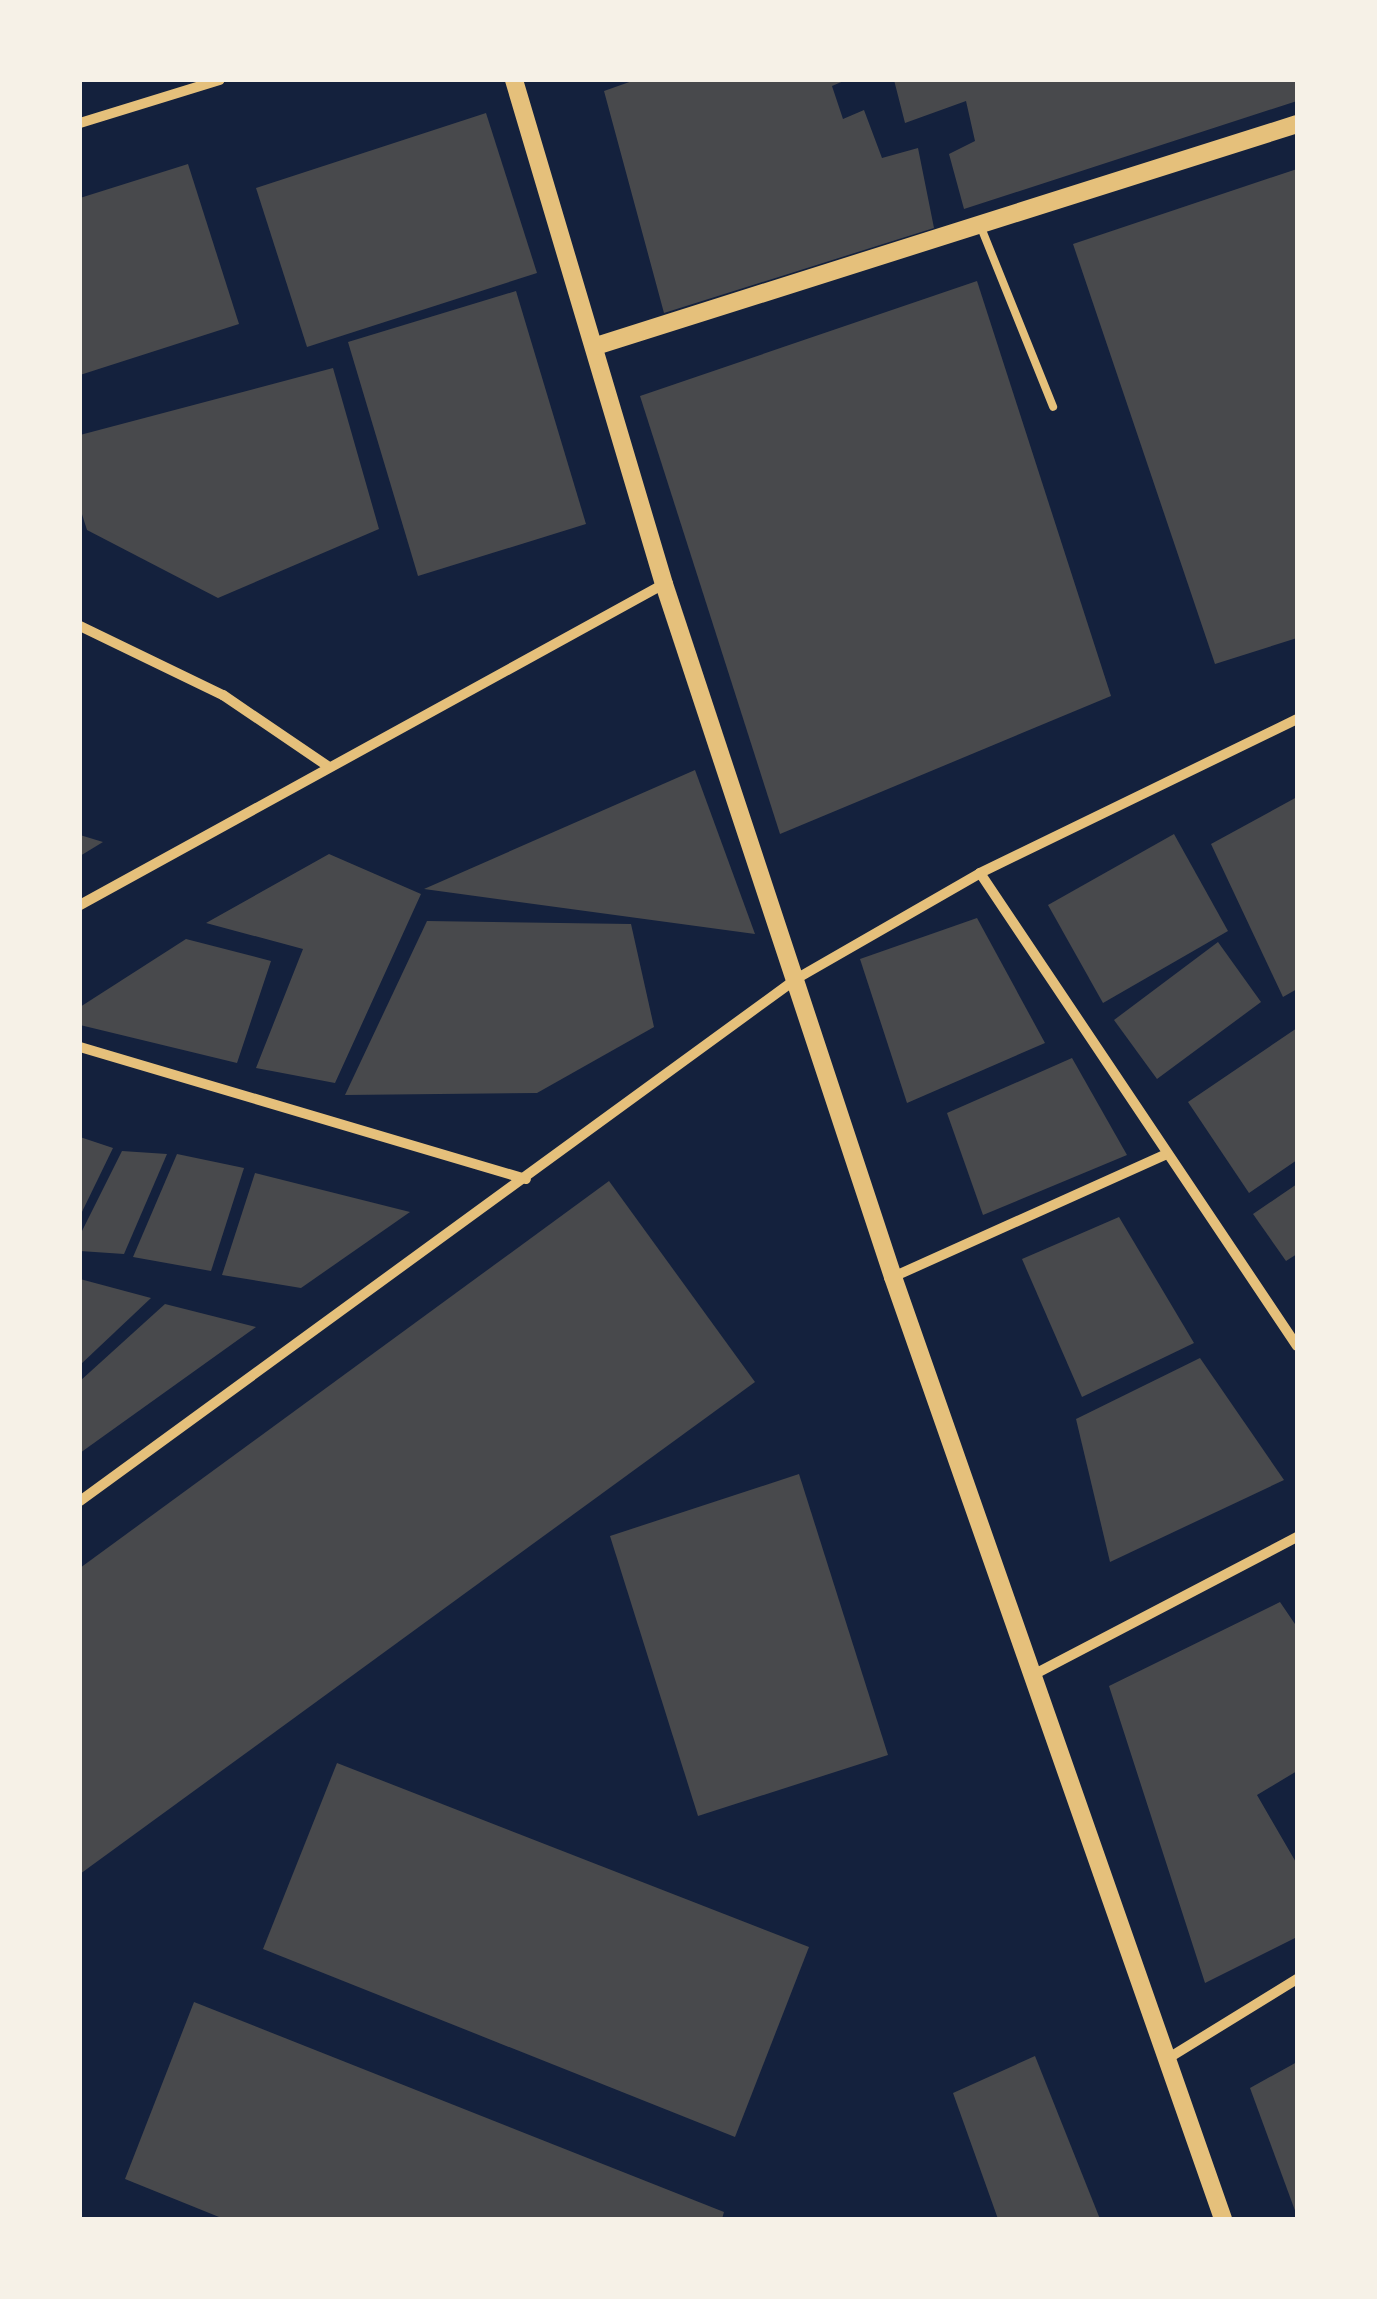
<!DOCTYPE html>
<html>
<head>
<meta charset="utf-8">
<style>
  body { margin:0 }
  #map { position:relative; width:1377px; height:2299px; overflow:hidden; background:#14213d; font-family:"Zilla Slab",serif }
  div>[style] { position:absolute }
  [style*='--x'] { left:calc(var(--x)*1px); top:calc(var(--y)*1px); width:calc(var(--w)*1px); rotate:calc(var(--a)*1deg) }
  .building>* { inset:0; background:#48494c }
  .service>* { height:8px; margin:-4px; padding:0 4px; transform-origin:4px; border-radius:4px; background:#e5c07b }
  .minor>* { height:10px; margin:-5px; padding:0 5px; transform-origin:5px; border-radius:5px; background:#e5c07b }
  .tertiary>* { height:18px; margin:-9px; padding:0 9px; transform-origin:9px; border-radius:9px; background:#e5c07b }
  span { translate:-50% -50%; white-space:nowrap; text-align:center; line-height:1.15; -webkit-text-stroke:8px #f6f1e7; paint-order:stroke }
  .frame { position:absolute; inset:0; border:82px solid #f6f1e7; pointer-events:none }
</style>
</head>
<body>
<div id="map">
  <div class="building">
    <div style="clip-path:polygon(635px 80px,846px 80px,832px 86px,843px 119px,864px 110px,882px 158px,918px 148px,934px 228px,664px 313px,604px 91px)"></div>
    <div style="clip-path:polygon(894px 80px,1297px 80px,1297px 101px,964px 209px,949px 154px,975px 141px,966px 101px,905px 123px)"></div>
    <div style="clip-path:polygon(486px 113px,537px 273px,307px 347px,256px 188px)"></div>
    <div style="clip-path:polygon(188px 164px,239px 324px,80px 375px,80px 198px)"></div>
    <div style="clip-path:polygon(1297px 169px,1297px 638px,1215px 664px,1073px 244px)"></div>
    <div style="clip-path:polygon(977px 281px,1111px 696px,780px 834px,640px 396px)"></div>
    <div style="clip-path:polygon(516px 291px,586px 524px,418px 576px,348px 342px)"></div>
    <div style="clip-path:polygon(333px 368px,379px 529px,218px 598px,87px 530px,80px 508px,80px 435px)"></div>
    <div style="clip-path:polygon(695px 770px,755px 934px,424px 889px)"></div>
    <div style="clip-path:polygon(1297px 797px,1297px 989px,1283px 997px,1211px 844px)"></div>
    <div style="clip-path:polygon(1174px 834px,1228px 931px,1103px 1003px,1048px 905px)"></div>
    <div style="clip-path:polygon(80px 835px,103px 842px,80px 856px)"></div>
    <div style="clip-path:polygon(329px 854px,421px 894px,335px 1083px,256px 1068px,303px 949px,206px 923px)"></div>
    <div style="clip-path:polygon(977px 918px,1045px 1043px,907px 1103px,860px 959px)"></div>
    <div style="clip-path:polygon(427px 921px,631px 924px,654px 1027px,537px 1093px,345px 1095px)"></div>
    <div style="clip-path:polygon(186px 939px,271px 961px,237px 1063px,80px 1025px,80px 1007px)"></div>
    <div style="clip-path:polygon(1218px 942px,1261px 1002px,1157px 1079px,1114px 1020px)"></div>
    <div style="clip-path:polygon(1297px 1028px,1297px 1160px,1249px 1193px,1188px 1102px)"></div>
    <div style="clip-path:polygon(1072px 1058px,1127px 1155px,983px 1215px,947px 1113px)"></div>
    <div style="clip-path:polygon(80px 1137px,113px 1148px,80px 1216px)"></div>
    <div style="clip-path:polygon(122px 1151px,167px 1154px,124px 1254px,80px 1251px,80px 1235px)"></div>
    <div style="clip-path:polygon(177px 1154px,244px 1168px,211px 1271px,133px 1257px)"></div>
    <div style="clip-path:polygon(255px 1173px,410px 1212px,301px 1288px,222px 1275px)"></div>
    <div style="clip-path:polygon(609px 1181px,755px 1382px,80px 1874px,80px 1568px)"></div>
    <div style="clip-path:polygon(1297px 1184px,1297px 1254px,1286px 1261px,1253px 1214px)"></div>
    <div style="clip-path:polygon(1119px 1217px,1194px 1343px,1082px 1397px,1022px 1259px)"></div>
    <div style="clip-path:polygon(80px 1279px,151px 1298px,80px 1365px)"></div>
    <div style="clip-path:polygon(165px 1304px,256px 1327px,80px 1453px,80px 1381px)"></div>
    <div style="clip-path:polygon(1200px 1358px,1284px 1480px,1110px 1562px,1076px 1419px)"></div>
    <div style="clip-path:polygon(799px 1474px,888px 1755px,698px 1816px,610px 1536px)"></div>
    <div style="clip-path:polygon(1280px 1602px,1297px 1627px,1297px 1771px,1257px 1795px,1297px 1864px,1297px 1937px,1205px 1983px,1109px 1686px)"></div>
    <div style="clip-path:polygon(337px 1763px,809px 1947px,735px 2137px,263px 1949px)"></div>
    <div style="clip-path:polygon(194px 2002px,724px 2212px,722px 2219px,224px 2219px,125px 2179px)"></div>
    <div style="clip-path:polygon(1035px 2056px,1100px 2219px,998px 2219px,953px 2093px)"></div>
    <div style="clip-path:polygon(1297px 2062px,1297px 2216px,1250px 2088px)"></div>
  </div>
  <div class="service">
    <div style="--x:980;--y:225;--w:196;--a:68.1"></div>
  </div>
  <div class="minor">
    <div style="--x:80;--y:123;--w:146;--a:-17.1"></div>
    <div style="--x:80;--y:626;--w:159;--a:25.8"></div>
    <div style="--x:223;--y:695;--w:128;--a:34.2"></div>
    <div style="--x:980;--y:873;--w:569;--a:56.17"></div>
    <div style="--x:80;--y:905;--w:666;--a:-28.8"></div>
    <div style="--x:80;--y:1047;--w:465;--a:16.5"></div>
    <div style="--x:893;--y:1277;--w:298;--a:-24.2"></div>
    <div style="--x:80;--y:1501;--w:886;--a:-36.09"></div>
    <div style="--x:796;--y:979;--w:212;--a:-29.9"></div>
    <div style="--x:980;--y:873;--w:352;--a:-25.9"></div>
    <div style="--x:1033;--y:1675;--w:298;--a:-27.6"></div>
    <div style="--x:1167;--y:2059;--w:153;--a:-31.6"></div>
  </div>
  <div class="tertiary">
    <div style="--x:514;--y:80;--w:526;--a:73.43"></div>
    <div style="--x:664;--y:584;--w:730;--a:71.71"></div>
    <div style="--x:893;--y:1277;--w:998;--a:70.69"></div>
    <div style="--x:596;--y:346;--w:735;--a:-17.57"></div>
  </div>
  <div class="frame"></div>
</div>
</body>
</html>
